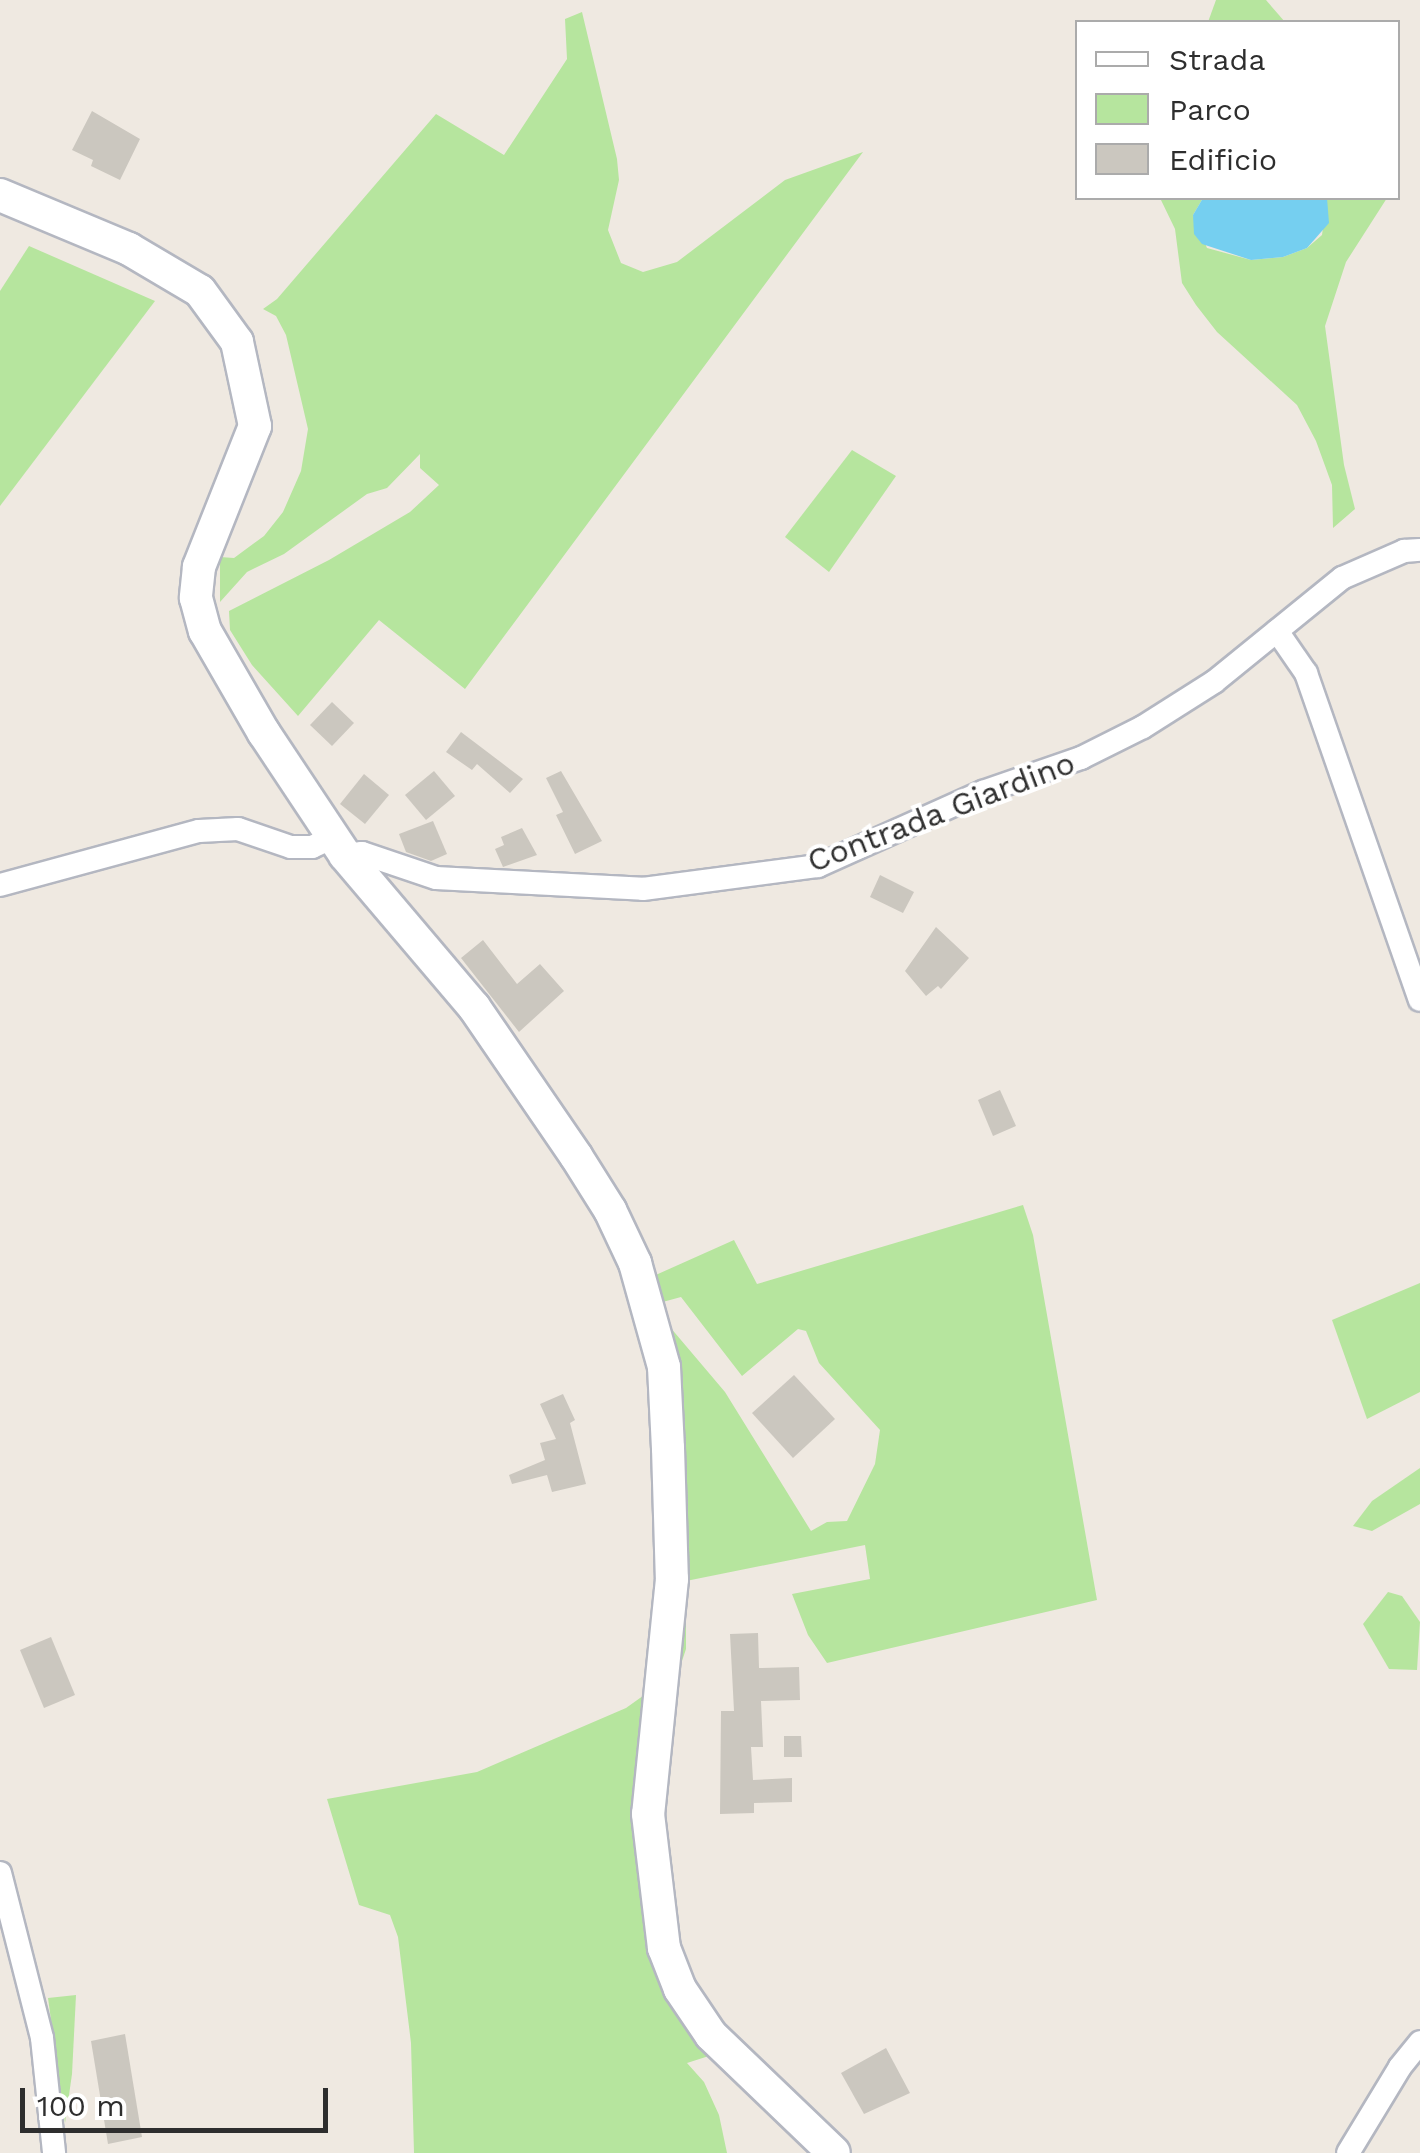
<!DOCTYPE html>
<html>
<head>
<meta charset="utf-8">
<style>
  body { margin:0 }
  #map { position:relative; width:1420px; height:2153px; overflow:hidden; background:#efe9e1; font-family:"Work Sans",sans-serif }
  div>[style] { position:absolute }
  [style*='--x'] { left:calc(var(--x)*1px); top:calc(var(--y)*1px); width:calc(var(--w)*1px); rotate:calc(var(--a)*1deg) }
  .green>* { inset:0; background:#b6e59e }
  .water>* { inset:0; background:#75cff0 }
  .building>* { inset:0; background:#cbc7bf }
  .roads { filter:drop-shadow(2px 0 #b4b7c1) drop-shadow(-2px 0 #b4b7c1) drop-shadow(0 2px #b4b7c1) drop-shadow(0 -2px #b4b7c1) }
  .minor>* { height:22px; margin:-11px; padding:0 11px; transform-origin:11px; border-radius:11px; background:#fff }
  .secondary>* { height:32px; margin:-16px; padding:0 16px; transform-origin:16px; border-radius:16px; background:#fff }
  span { translate:-50% -50%; white-space:nowrap; text-align:center; line-height:1.15; -webkit-text-stroke:8px #fff; paint-order:stroke }
  .street-label { font-size:32px; color:#2e2e2e }
  .legend { position:absolute; left:1075px; top:20px; width:325px; height:180px; box-sizing:border-box; background:#fff; border:2px solid #ababab; margin:0; padding:12px 18px; list-style:none; font-size:30px; color:#2e2e2e }
  .legend li { display:flex; align-items:center; gap:20px; height:50px }
  .legend b { width:50px; border:2px solid #ababab }
  .scale { position:absolute; left:20px; top:2088px; width:308px; height:45px; box-sizing:border-box; border:5px solid #2e2e2e; border-top:0; padding-left:12px; font-size:30px; line-height:35px; white-space:nowrap; color:#2e2e2e; -webkit-text-stroke:8px #fff; paint-order:stroke }
</style>
</head>
<body>
<div id="map">
  <div class="green">
    <div style="clip-path:polygon(1216px 0,1266px 0,1285px 22px,1208px 22px)"></div>
    <div style="clip-path:polygon(582px 12px,617px 159px,619px 180px,608px 230px,621px 263px,643px 272px,677px 262px,785px 180px,863px 152px,465px 689px,379px 620px,298px 716px,252px 665px,230px 630px,229px 611px,329px 560px,410px 512px,439px 485px,420px 468px,420px 454px,387px 488px,367px 494px,284px 554px,247px 572px,220px 602px,220px 557px,234px 558px,264px 536px,283px 512px,301px 471px,308px 429px,286px 335px,276px 316px,263px 309px,277px 299px,436px 114px,504px 155px,567px 59px,565px 19px)"></div>
    <div style="clip-path:polygon(1160px 198px,1203px 198px,1193px 215px,1207px 248px,1251px 260px,1283px 257px,1307px 248px,1322px 235px,1327px 198px,1387px 198px,1346px 262px,1325px 326px,1344px 465px,1355px 509px,1333px 528px,1332px 485px,1316px 441px,1297px 405px,1217px 332px,1196px 305px,1182px 283px,1175px 229px)"></div>
    <div style="clip-path:polygon(29px 246px,155px 301px,0 506px,0 291px)"></div>
    <div style="clip-path:polygon(852px 450px,896px 476px,829px 572px,785px 537px)"></div>
    <div style="clip-path:polygon(1023px 1205px,1033px 1235px,1097px 1600px,827px 1663px,808px 1635px,792px 1594px,870px 1579px,865px 1545px,686px 1581px,686px 1649px,677px 1676px,664px 1320px,725px 1392px,811px 1531px,827px 1522px,847px 1521px,875px 1464px,880px 1430px,819px 1363px,806px 1331px,798px 1329px,742px 1376px,681px 1297px,659px 1303px,649px 1278px,734px 1240px,757px 1284px)"></div>
    <div style="clip-path:polygon(1420px 1283px,1420px 1392px,1367px 1419px,1332px 1320px)"></div>
    <div style="clip-path:polygon(1420px 1468px,1420px 1504px,1372px 1531px,1353px 1526px,1372px 1501px)"></div>
    <div style="clip-path:polygon(1388px 1592px,1402px 1596px,1420px 1622px,1417px 1670px,1389px 1669px,1363px 1624px)"></div>
    <div style="clip-path:polygon(647px 1693px,642px 1832px,712px 2055px,687px 2063px,704px 2082px,719px 2115px,727px 2153px,414px 2153px,411px 2043px,398px 1937px,390px 1915px,359px 1905px,327px 1799px,477px 1772px,626px 1708px)"></div>
    <div style="clip-path:polygon(76px 1995px,72px 2074px,65px 2123px,48px 1998px)"></div>
  </div>
  <div class="water">
    <div style="clip-path:polygon(1203px 198px,1327px 198px,1329px 223px,1307px 248px,1283px 257px,1251px 260px,1202px 244px,1194px 234px,1193px 215px)"></div>
  </div>
  <div class="building">
    <div style="clip-path:polygon(92px 111px,140px 139px,120px 180px,91px 166px,93px 160px,72px 150px)"></div>
    <div style="clip-path:polygon(332px 702px,354px 723px,332px 746px,310px 725px)"></div>
    <div style="clip-path:polygon(461px 732px,523px 779px,510px 793px,477px 764px,472px 770px,446px 752px)"></div>
    <div style="clip-path:polygon(434px 771px,455px 796px,426px 820px,405px 795px)"></div>
    <div style="clip-path:polygon(561px 771px,602px 841px,575px 854px,556px 815px,563px 812px,546px 778px)"></div>
    <div style="clip-path:polygon(364px 774px,389px 795px,365px 824px,340px 804px)"></div>
    <div style="clip-path:polygon(433px 821px,447px 854px,431px 861px,406px 852px,399px 834px)"></div>
    <div style="clip-path:polygon(522px 828px,537px 855px,503px 867px,495px 849px,504px 845px,501px 837px)"></div>
    <div style="clip-path:polygon(880px 875px,914px 892px,903px 913px,870px 897px)"></div>
    <div style="clip-path:polygon(936px 927px,969px 958px,941px 989px,938px 986px,926px 996px,905px 971px)"></div>
    <div style="clip-path:polygon(483px 940px,517px 984px,540px 964px,564px 991px,519px 1032px,461px 958px)"></div>
    <div style="clip-path:polygon(1000px 1090px,1016px 1126px,993px 1136px,978px 1100px)"></div>
    <div style="clip-path:polygon(794px 1375px,835px 1419px,793px 1458px,752px 1413px)"></div>
    <div style="clip-path:polygon(563px 1394px,575px 1420px,570px 1423px,586px 1484px,552px 1492px,547px 1475px,512px 1484px,509px 1475px,545px 1460px,540px 1443px,556px 1439px,540px 1404px)"></div>
    <div style="clip-path:polygon(758px 1633px,759px 1668px,799px 1667px,800px 1700px,761px 1701px,763px 1747px,751px 1747px,753px 1780px,792px 1778px,792px 1802px,754px 1803px,754px 1813px,720px 1814px,721px 1711px,734px 1711px,730px 1634px)"></div>
    <div style="clip-path:polygon(51px 1637px,75px 1695px,44px 1708px,20px 1650px)"></div>
    <div style="clip-path:polygon(784px 1736px,801px 1736px,802px 1757px,784px 1757px)"></div>
    <div style="clip-path:polygon(125px 2034px,142px 2137px,108px 2144px,91px 2041px)"></div>
    <div style="clip-path:polygon(886px 2048px,910px 2093px,864px 2114px,841px 2073px)"></div>
  </div>
  <div class="roads">
    <div class="minor">
      <div style="--x:1277;--y:631;--w:51;--a:55.4"></div>
      <div style="--x:1306;--y:673;--w:346;--a:70.8"></div>
      <div style="--x:345;--y:855;--w:17;--a:-7"></div>
      <div style="--x:362;--y:853;--w:78;--a:18.7"></div>
      <div style="--x:436;--y:878;--w:207;--a:3"></div>
      <div style="--x:643;--y:889;--w:177;--a:-7.5"></div>
      <div style="--x:818;--y:866;--w:181;--a:-24.2"></div>
      <div style="--x:983;--y:792;--w:104;--a:-19.1"></div>
      <div style="--x:1081;--y:758;--w:69;--a:-26.6"></div>
      <div style="--x:1143;--y:727;--w:84;--a:-32.4"></div>
      <div style="--x:1214;--y:682;--w:165;--a:-39.1"></div>
      <div style="--x:1342;--y:578;--w:68;--a:-23.5"></div>
      <div style="--x:1404;--y:551;--w:16;--a:-4"></div>
      <div style="--x:0;--y:885;--w:206;--a:-15.2"></div>
      <div style="--x:199;--y:831;--w:39;--a:-3"></div>
      <div style="--x:238;--y:829;--w:56;--a:18.8"></div>
      <div style="--x:291;--y:847;--w:21;--a:0"></div>
      <div style="--x:312;--y:847;--w:23;--a:-25"></div>
      <div style="--x:0;--y:1873;--w:170;--a:75.7"></div>
      <div style="--x:42;--y:2038;--w:116;--a:84"></div>
      <div style="--x:1348;--y:2153;--w:100;--a:-58.8"></div>
      <div style="--x:1400;--y:2067;--w:32;--a:-51"></div>
    </div>
    <div class="secondary">
      <div style="--x:0;--y:195;--w:140;--a:22.7"></div>
      <div style="--x:129;--y:249;--w:82;--a:30.6"></div>
      <div style="--x:200;--y:291;--w:63;--a:54"></div>
      <div style="--x:237;--y:342;--w:86;--a:77.9"></div>
      <div style="--x:255;--y:426;--w:152;--a:111.7"></div>
      <div style="--x:199;--y:567;--w:31;--a:96"></div>
      <div style="--x:196;--y:598;--w:34;--a:75"></div>
      <div style="--x:205;--y:631;--w:118;--a:60"></div>
      <div style="--x:264;--y:733;--w:146;--a:56.4"></div>
      <div style="--x:345;--y:855;--w:199;--a:49.7"></div>
      <div style="--x:474;--y:1007;--w:181;--a:55.6"></div>
      <div style="--x:576;--y:1156;--w:64;--a:57.8"></div>
      <div style="--x:610;--y:1210;--w:59;--a:64.7"></div>
      <div style="--x:635;--y:1263;--w:108;--a:74.4"></div>
      <div style="--x:664;--y:1367;--w:81;--a:87.2"></div>
      <div style="--x:668;--y:1448;--w:131;--a:88.3"></div>
      <div style="--x:672;--y:1579;--w:236;--a:95.8"></div>
      <div style="--x:648;--y:1814;--w:135;--a:83.2"></div>
      <div style="--x:664;--y:1948;--w:44;--a:68.7"></div>
      <div style="--x:680;--y:1989;--w:55;--a:56"></div>
      <div style="--x:711;--y:2035;--w:170;--a:43.8"></div>
    </div>
  </div>
  <div class="street-label">
    <span style="left:941px;top:812px;rotate:-21deg">Contrada Giardino</span>
  </div>
  <ul class="legend">
  <li><b style="height:12px;background:#fff"></b>Strada</li>
  <li><b style="height:28px;background:#b6e59e"></b>Parco</li>
  <li><b style="height:28px;background:#cbc7bf"></b>Edificio</li>
  </ul>
  <div class="scale">100 m</div>
</div>
</body>
</html>
